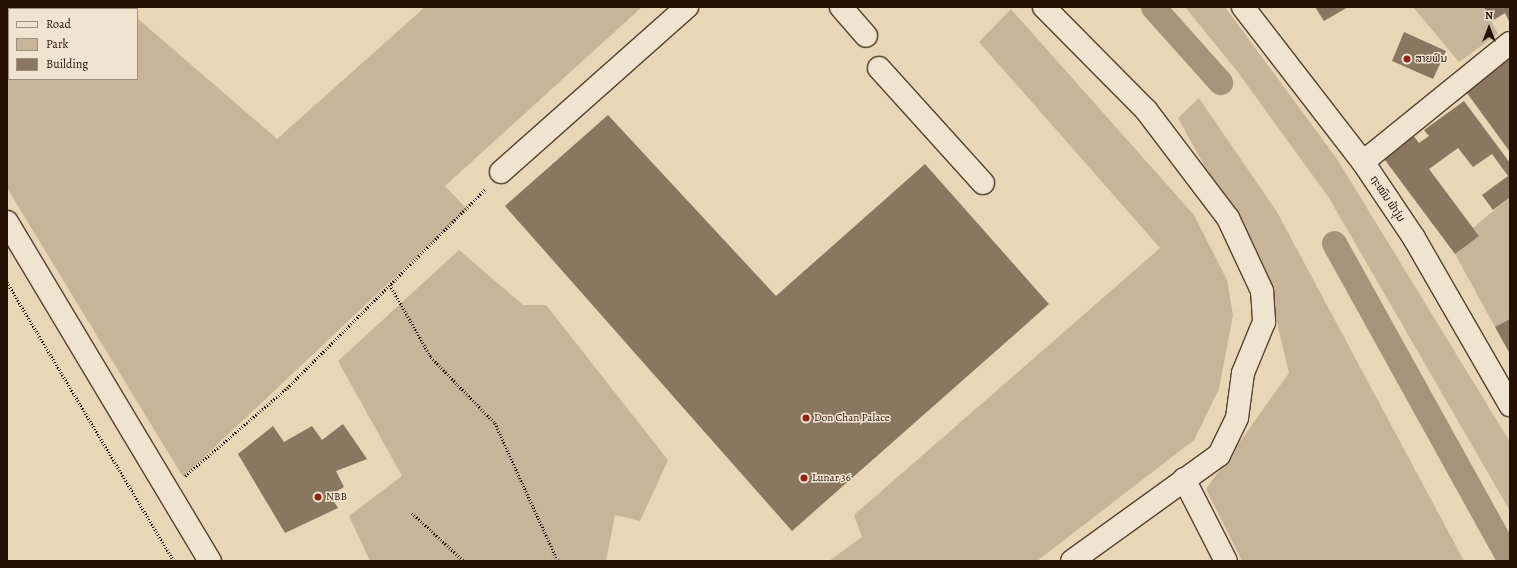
<!DOCTYPE html>
<html>
<head>
<meta charset="utf-8">
<style>
  body { margin:0 }
  #map { position:relative; width:1517px; height:568px; overflow:hidden; background:#e8d6b7; font-family:Alegreya,"Noto Sans Lao",serif }
  div>[style] { position:absolute }
  [style*='--x'] { left:calc(var(--x)*1px); top:calc(var(--y)*1px); width:calc(var(--w)*1px); rotate:calc(var(--a)*1deg) }
  .green>* { inset:0; background:#c7b599 }
  .canal>* { height:25px; margin:-12.5px; padding:0 12.5px; transform-origin:12.5px; border-radius:12.5px; background:#a5937a }
  .building>* { inset:0; background:#8a7761 }
  .path>* { height:2.5px; margin-top:-1.25px; transform-origin:0; background:repeating-linear-gradient(90deg,#241104 0 1px,transparent 0 3px) }
  .roads { filter:drop-shadow(1px 0 #554231) drop-shadow(-1px 0 #554231) drop-shadow(0 1px #554231) drop-shadow(0 -1px #554231) }
  .minor>* { height:22px; margin:-11px; padding:0 11px; transform-origin:11px; border-radius:11px; background:#f0e4d0 }
  .dots>* { width:11px; height:11px; translate:-50% -50%; box-sizing:border-box; border:2px solid #f0e4d0; border-radius:50% }
  span { translate:-50% -50%; white-space:nowrap; text-align:center; line-height:1.15; -webkit-text-stroke:3px #f0e4d0; paint-order:stroke }
  .poi-label { font-size:11px; color:#241104 }
  .left { translate:0 -50%; text-align:left }
  .street-label { font-size:11px; color:#241104 }
  .frame { position:absolute; inset:0; border:8px solid #241104; pointer-events:none }
  .legend { position:absolute; left:8px; top:8px; width:130px; height:72px; box-sizing:border-box; background:#f0e4d0; border:1px solid #9e907e; margin:0; padding:5px 7px; list-style:none; font-size:12px; color:#241104 }
  .legend li { display:flex; align-items:center; gap:8px; height:20px }
  .legend b { width:20px; border:1px solid #9e907e }
  .north { position:absolute; left:1469px; top:8px; width:40px; height:40px; -webkit-text-stroke:3px #f0e4d0; paint-order:stroke; rotate:0deg; font-size:11px; font-weight:700; line-height:16px; text-align:center; color:#241104 }
  .north::after { content:''; display:block; margin:auto; width:14px; height:18px; background:#241104; clip-path:polygon(50% 0,100% 100%,50% 72%,0 100%) }
</style>
</head>
<body>
<div id="map">
  <div class="green">
    <div style="clip-path:polygon(7px 7px,138px 7px,9px 9px,9px 79px,137px 79px,137px 18px,277px 139px,425px 7px,642px 7px,445px 186px,467px 209px,183px 477px,7px 188px)"></div>
    <div style="clip-path:polygon(1185px 7px,1225px 7px,1337px 159px,1510px 442px,1510px 511px,1329px 198px,1237px 71px)"></div>
    <div style="clip-path:polygon(1413px 7px,1484px 7px,1498px 34px,1459px 62px)"></div>
    <div style="clip-path:polygon(1011px 9px,1194px 215px,1227px 280px,1233px 315px,1219px 389px,1194px 440px,1037px 561px,829px 561px,862px 537px,854px 515px,1160px 248px,979px 42px)"></div>
    <div style="clip-path:polygon(1199px 98px,1277px 212px,1464px 561px,1242px 561px,1206px 489px,1289px 373px,1266px 278px,1178px 118px)"></div>
    <div style="clip-path:polygon(1510px 197px,1510px 319px,1495px 327px,1455px 254px,1478px 236px,1473px 228px)"></div>
    <div style="clip-path:polygon(459px 250px,523px 305px,546px 305px,668px 460px,640px 521px,615px 515px,606px 561px,370px 561px,349px 516px,402px 476px,338px 361px)"></div>
  </div>
  <div class="canal">
    <div style="--x:1153;--y:7;--w:101;--a:48.2"></div>
    <div style="--x:1334;--y:243;--w:363;--a:61"></div>
  </div>
  <div class="building">
    <div style="clip-path:polygon(1315px 7px,1348px 7px,1324px 21px)"></div>
    <div style="clip-path:polygon(1484px 7px,1510px 7px,1510px 23px,1505px 13px,1492px 21px)"></div>
    <div style="clip-path:polygon(1404px 32px,1446px 51px,1433px 79px,1392px 61px)"></div>
    <div style="clip-path:polygon(1510px 56px,1510px 152px,1464px 89px)"></div>
    <div style="clip-path:polygon(1464px 101px,1510px 163px,1510px 197px,1493px 210px,1482px 195px,1508px 176px,1492px 154px,1473px 167px,1458px 148px,1429px 169px,1479px 236px,1455px 254px,1379px 152px,1409px 130px,1419px 143px,1429px 136px,1424px 130px)"></div>
    <div style="clip-path:polygon(608px 115px,776px 296px,925px 164px,1049px 304px,792px 531px,505px 206px)"></div>
    <div style="clip-path:polygon(1510px 319px,1510px 354px,1495px 327px)"></div>
    <div style="clip-path:polygon(343px 424px,367px 459px,336px 471px,344px 487px,330px 495px,338px 508px,285px 533px,238px 454px,273px 426px,284px 442px,312px 426px,322px 440px)"></div>
  </div>
  <div class="path">
    <div style="--x:7;--y:282;--w:325;--a:59.1"></div>
    <div style="--x:390;--y:285;--w:83;--a:60.3"></div>
    <div style="--x:431;--y:357;--w:92;--a:45.9"></div>
    <div style="--x:495;--y:423;--w:152;--a:65.5"></div>
    <div style="--x:185;--y:476;--w:135;--a:-40.8"></div>
    <div style="--x:287;--y:388;--w:281;--a:-45.1"></div>
    <div style="--x:412;--y:513;--w:71;--a:42.7"></div>
  </div>
  <div class="roads">
    <div class="minor">
      <div style="--x:841;--y:7;--w:38;--a:49"></div>
      <div style="--x:1044;--y:7;--w:145;--a:45.3"></div>
      <div style="--x:1146;--y:110;--w:136;--a:52.8"></div>
      <div style="--x:1228;--y:218;--w:81;--a:65"></div>
      <div style="--x:1262;--y:291;--w:31;--a:86"></div>
      <div style="--x:1264;--y:322;--w:55;--a:112.4"></div>
      <div style="--x:1243;--y:373;--w:45;--a:97.6"></div>
      <div style="--x:1237;--y:418;--w:41;--a:115.9"></div>
      <div style="--x:1219;--y:455;--w:181;--a:144.2"></div>
      <div style="--x:1243;--y:7;--w:196;--a:52.3"></div>
      <div style="--x:1363;--y:162;--w:92;--a:56.1"></div>
      <div style="--x:1414;--y:238;--w:193;--a:60.1"></div>
      <div style="--x:879;--y:68;--w:155;--a:47.9"></div>
      <div style="--x:1363;--y:162;--w:189;--a:-39"></div>
      <div style="--x:501;--y:172;--w:249;--a:-41.6"></div>
      <div style="--x:7;--y:222;--w:395;--a:59.1"></div>
      <div style="--x:1184;--y:479;--w:92;--a:62.9"></div>
    </div>
  </div>
  <div class="dots">
    <div style="left:1407px;top:59px;background:#8f2418"></div>
    <div style="left:806px;top:418px;background:#8f2418"></div>
    <div style="left:804px;top:478px;background:#8f2418"></div>
    <div style="left:318px;top:497px;background:#8f2418"></div>
  </div>
  <div class="poi-label">
    <span class="left" style="left:1415px;top:59px">ສາຍຟົນ</span>
    <span class="left" style="left:814px;top:418px">Don Chan Palace</span>
    <span class="left" style="left:812px;top:478px">Lunar 36</span>
    <span class="left" style="left:326px;top:497px">NBB</span>
  </div>
  <div class="street-label">
    <span style="left:1387px;top:199px;rotate:56deg">ຖະໝົນ ຟ້າງຸ່ມ</span>
  </div>
  <div class="frame"></div>
  <ul class="legend">
  <li><b style="height:5px;background:#f0e4d0"></b>Road</li>
  <li><b style="height:11px;background:#c7b599"></b>Park</li>
  <li><b style="height:11px;background:#8a7761"></b>Building</li>
  </ul>
  <div class="north">N</div>
</div>
</body>
</html>
